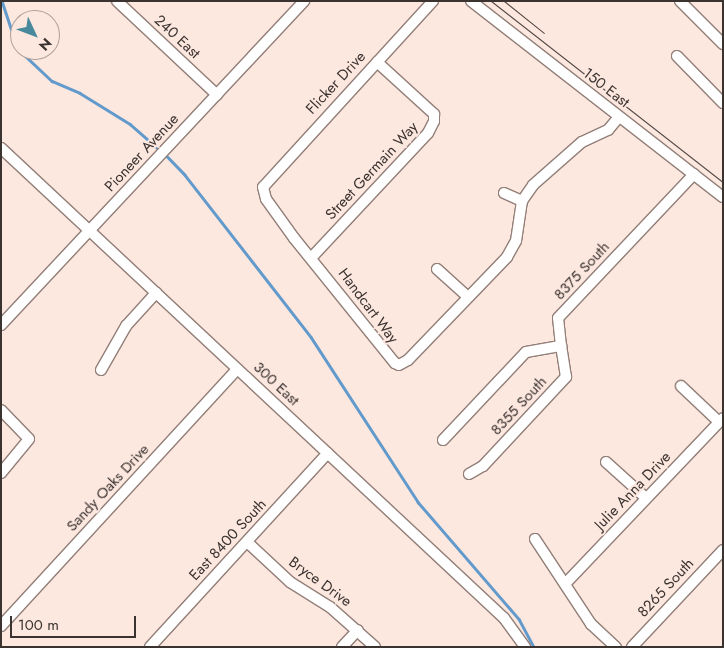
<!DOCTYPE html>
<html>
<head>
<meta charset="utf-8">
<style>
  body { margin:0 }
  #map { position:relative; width:724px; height:648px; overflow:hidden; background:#fde8e0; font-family:Jost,sans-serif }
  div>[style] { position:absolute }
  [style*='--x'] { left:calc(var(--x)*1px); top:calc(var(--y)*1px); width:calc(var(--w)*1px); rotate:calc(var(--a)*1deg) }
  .stream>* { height:2.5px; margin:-1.25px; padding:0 1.25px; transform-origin:1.25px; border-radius:1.25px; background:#629acb }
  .roads { filter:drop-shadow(1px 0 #927f78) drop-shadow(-1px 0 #927f78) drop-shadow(0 1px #927f78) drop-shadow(0 -1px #927f78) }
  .minor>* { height:10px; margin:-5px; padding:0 5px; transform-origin:5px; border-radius:5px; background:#fff }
  .tram>* { height:1px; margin:-0.5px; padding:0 0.5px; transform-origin:0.5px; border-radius:0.5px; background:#524844 }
  span { translate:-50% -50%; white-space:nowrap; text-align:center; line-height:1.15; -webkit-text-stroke:4px #fde8e0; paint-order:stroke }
  .street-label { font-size:15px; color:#3b3330 }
  .frame { position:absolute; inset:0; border:2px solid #3b3330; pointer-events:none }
  .north { position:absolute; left:10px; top:10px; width:50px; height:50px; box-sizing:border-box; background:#fde8e0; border:1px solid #afa09a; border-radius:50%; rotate:133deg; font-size:14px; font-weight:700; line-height:20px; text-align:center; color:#3b3330 }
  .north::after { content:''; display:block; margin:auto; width:18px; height:22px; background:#488a9b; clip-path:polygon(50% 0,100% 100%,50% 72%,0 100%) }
  .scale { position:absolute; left:10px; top:616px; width:126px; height:22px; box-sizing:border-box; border:2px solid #3b3330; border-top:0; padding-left:6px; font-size:15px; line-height:18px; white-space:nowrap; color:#3b3330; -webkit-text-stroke:4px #fde8e0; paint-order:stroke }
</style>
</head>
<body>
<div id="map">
  <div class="stream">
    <div style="--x:2;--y:1;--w:51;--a:71.6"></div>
    <div style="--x:18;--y:49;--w:47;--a:43.3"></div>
    <div style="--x:52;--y:81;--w:30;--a:23"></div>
    <div style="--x:80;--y:93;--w:59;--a:31.8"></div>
    <div style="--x:130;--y:124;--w:40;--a:41"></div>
    <div style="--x:164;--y:153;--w:30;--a:46"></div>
    <div style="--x:185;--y:175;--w:205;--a:52.1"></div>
    <div style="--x:311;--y:337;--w:197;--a:57"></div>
    <div style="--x:418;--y:502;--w:155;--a:49.2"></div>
    <div style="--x:519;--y:619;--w:32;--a:62"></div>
  </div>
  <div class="roads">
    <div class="minor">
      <div style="--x:117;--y:1;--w:137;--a:43.2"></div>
      <div style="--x:433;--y:1;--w:252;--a:132.4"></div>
      <div style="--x:263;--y:187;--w:12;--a:76"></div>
      <div style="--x:266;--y:199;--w:48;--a:54.3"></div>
      <div style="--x:294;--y:238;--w:161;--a:51.1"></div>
      <div style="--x:395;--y:363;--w:4;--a:27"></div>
      <div style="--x:399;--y:365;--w:10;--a:-29"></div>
      <div style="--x:408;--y:360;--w:143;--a:-46.1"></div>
      <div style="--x:507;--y:257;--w:18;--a:-61"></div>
      <div style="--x:516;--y:241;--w:40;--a:-81.5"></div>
      <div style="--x:522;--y:201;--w:19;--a:-55"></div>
      <div style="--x:533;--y:185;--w:65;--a:-41.3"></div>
      <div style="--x:582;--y:142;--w:29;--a:-25"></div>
      <div style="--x:608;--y:130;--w:17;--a:-50"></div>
      <div style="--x:471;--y:1;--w:319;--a:37.9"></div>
      <div style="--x:680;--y:1;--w:61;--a:45"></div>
      <div style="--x:677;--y:56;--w:66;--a:45.6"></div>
      <div style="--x:1;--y:148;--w:688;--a:43.06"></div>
      <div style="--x:504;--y:618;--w:36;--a:54"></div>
      <div style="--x:504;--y:193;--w:20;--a:24"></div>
      <div style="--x:312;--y:257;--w:170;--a:-46.9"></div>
      <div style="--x:428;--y:133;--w:13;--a:-63"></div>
      <div style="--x:434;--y:121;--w:7;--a:-90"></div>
      <div style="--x:434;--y:114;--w:77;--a:-137.6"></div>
      <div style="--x:437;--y:269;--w:42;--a:42.1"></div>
      <div style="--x:1;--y:325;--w:444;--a:-46.9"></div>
      <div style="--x:101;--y:370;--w:51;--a:-60.4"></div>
      <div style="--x:126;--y:326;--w:45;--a:-47.7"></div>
      <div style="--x:681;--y:386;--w:52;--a:43.5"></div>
      <div style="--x:1;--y:410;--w:40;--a:46"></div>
      <div style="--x:29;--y:439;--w:44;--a:129.5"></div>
      <div style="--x:443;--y:440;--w:121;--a:-46.7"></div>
      <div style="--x:526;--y:352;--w:36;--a:-10"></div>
      <div style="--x:561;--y:346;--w:28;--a:-96"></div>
      <div style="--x:558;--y:318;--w:198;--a:-46.6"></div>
      <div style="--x:606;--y:462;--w:54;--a:42"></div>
      <div style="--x:469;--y:474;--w:16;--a:-30"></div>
      <div style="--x:483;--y:466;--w:122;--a:-47"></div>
      <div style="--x:566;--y:377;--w:31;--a:-99"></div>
      <div style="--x:535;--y:539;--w:102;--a:56.6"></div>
      <div style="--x:591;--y:624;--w:34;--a:43"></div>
      <div style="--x:247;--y:542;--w:59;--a:42.9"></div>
      <div style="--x:290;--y:582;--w:47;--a:32"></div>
      <div style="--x:330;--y:607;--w:60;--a:41.6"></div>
      <div style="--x:565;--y:584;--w:229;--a:-46.4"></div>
      <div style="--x:1;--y:626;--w:349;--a:-47.4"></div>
      <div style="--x:150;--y:647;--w:263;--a:-47.5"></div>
      <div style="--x:342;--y:647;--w:23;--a:-47"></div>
      <div style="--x:632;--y:647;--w:133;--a:-46.8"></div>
    </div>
  </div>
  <div class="tram">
    <div style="--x:491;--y:1;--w:294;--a:38"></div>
    <div style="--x:504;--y:1;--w:51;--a:38.7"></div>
  </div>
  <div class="street-label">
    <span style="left:177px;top:37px;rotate:43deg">240 East</span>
    <span style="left:336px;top:83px;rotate:-47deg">Flicker Drive</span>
    <span style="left:606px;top:88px;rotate:38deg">150 East</span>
    <span style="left:142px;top:153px;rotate:-47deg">Pioneer Avenue</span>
    <span style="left:372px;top:171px;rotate:-47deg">Street Germain Way</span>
    <span style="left:582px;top:271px;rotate:-47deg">8375 South</span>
    <span style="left:368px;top:306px;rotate:53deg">Handcart Way</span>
    <span style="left:276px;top:384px;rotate:43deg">300 East</span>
    <span style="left:519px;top:406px;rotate:-47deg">8355 South</span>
    <span style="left:108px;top:488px;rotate:-47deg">Sandy Oaks Drive</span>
    <span style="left:633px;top:491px;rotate:-46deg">Julie Anna Drive</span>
    <span style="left:228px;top:540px;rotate:-47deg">East 8400 South</span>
    <span style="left:320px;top:582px;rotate:36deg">Bryce Drive</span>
    <span style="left:666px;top:588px;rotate:-47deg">8265 South</span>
  </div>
  <div class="frame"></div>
  <div class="north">N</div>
  <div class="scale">100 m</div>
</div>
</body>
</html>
